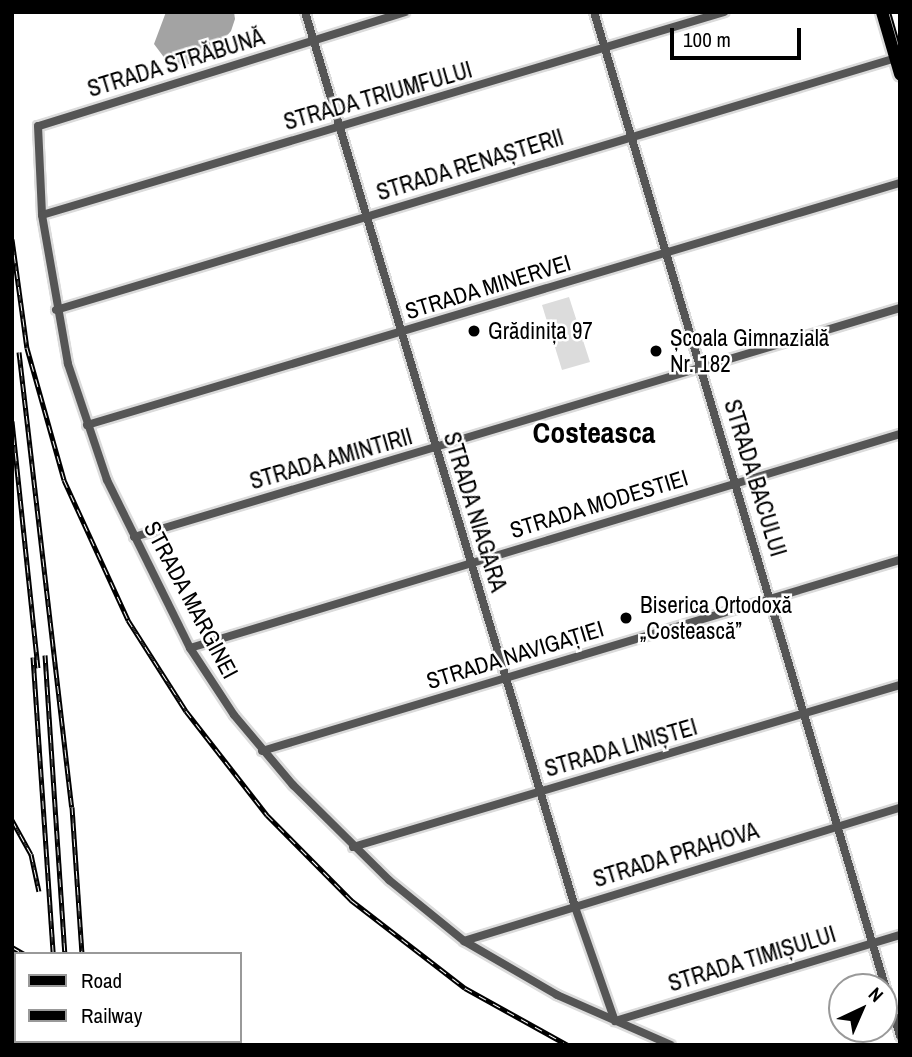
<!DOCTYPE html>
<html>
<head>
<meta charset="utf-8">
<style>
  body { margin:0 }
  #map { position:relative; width:912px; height:1057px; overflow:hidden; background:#fff; font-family:"Archivo Narrow",sans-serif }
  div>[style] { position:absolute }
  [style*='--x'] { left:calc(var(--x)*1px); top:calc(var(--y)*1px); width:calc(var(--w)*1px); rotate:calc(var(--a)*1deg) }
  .green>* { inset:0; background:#dcdcdc }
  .water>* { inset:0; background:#a3a3a3 }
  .roads { filter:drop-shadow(2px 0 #dbdbdb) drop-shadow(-2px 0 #dbdbdb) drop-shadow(0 2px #dbdbdb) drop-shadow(0 -2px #dbdbdb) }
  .minor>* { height:8px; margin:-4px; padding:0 4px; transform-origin:4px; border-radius:4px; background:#555 }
  .primary>* { height:12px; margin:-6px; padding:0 6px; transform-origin:6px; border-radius:6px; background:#000 }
  .tram>* { height:2px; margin:-1px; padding:0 1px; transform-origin:1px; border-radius:1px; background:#000 }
  .rail>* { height:5px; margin-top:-2.5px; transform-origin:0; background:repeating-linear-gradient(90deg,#fff 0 8px,#000 0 16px); box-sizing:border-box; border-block:2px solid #000 }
  .dots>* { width:19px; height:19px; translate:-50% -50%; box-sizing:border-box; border:4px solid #fff; border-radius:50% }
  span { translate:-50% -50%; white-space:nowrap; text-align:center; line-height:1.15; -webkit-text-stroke:5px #fff; paint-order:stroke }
  .street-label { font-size:23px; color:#000 }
  .poi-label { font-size:23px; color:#000 }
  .left { translate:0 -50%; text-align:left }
  .district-label { font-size:30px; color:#000; font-weight:700 }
  .frame { position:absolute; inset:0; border:14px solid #000; pointer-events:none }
  .legend { position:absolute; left:14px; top:952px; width:228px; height:91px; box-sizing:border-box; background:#fff; border:2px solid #999; margin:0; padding:9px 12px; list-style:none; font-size:21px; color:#000 }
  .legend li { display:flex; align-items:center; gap:14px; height:35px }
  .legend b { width:35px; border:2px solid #999 }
  .north { position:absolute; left:828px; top:973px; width:70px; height:70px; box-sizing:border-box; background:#fff; border:2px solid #999; border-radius:50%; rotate:44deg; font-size:19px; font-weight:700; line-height:28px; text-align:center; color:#000 }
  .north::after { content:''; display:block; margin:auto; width:24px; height:32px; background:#000; clip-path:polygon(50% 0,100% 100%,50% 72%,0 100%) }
  .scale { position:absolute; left:670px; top:28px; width:131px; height:32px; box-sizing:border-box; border:4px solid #000; border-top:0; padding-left:9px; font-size:21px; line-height:24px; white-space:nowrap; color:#000; -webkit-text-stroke:5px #fff; paint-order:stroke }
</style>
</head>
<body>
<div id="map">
  <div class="green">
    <div style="clip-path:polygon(569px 297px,590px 362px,562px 370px,542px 305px)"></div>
  </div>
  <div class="water">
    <div style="clip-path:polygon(166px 12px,234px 12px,235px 19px,231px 31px,209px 56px,186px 65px,169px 64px,154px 44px)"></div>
  </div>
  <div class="roads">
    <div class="minor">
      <div style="--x:305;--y:12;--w:935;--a:73.21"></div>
      <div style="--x:575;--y:907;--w:121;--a:70.7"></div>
      <div style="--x:615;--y:1021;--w:298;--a:-16.8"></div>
      <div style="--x:405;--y:12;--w:384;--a:162.7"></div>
      <div style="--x:38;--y:126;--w:89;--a:87.4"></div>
      <div style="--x:42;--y:215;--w:151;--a:80.1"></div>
      <div style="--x:68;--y:364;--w:122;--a:71.4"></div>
      <div style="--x:107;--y:480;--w:187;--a:63.7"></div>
      <div style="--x:190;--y:648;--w:80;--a:56.7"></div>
      <div style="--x:234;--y:715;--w:92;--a:49.9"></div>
      <div style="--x:293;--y:785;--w:135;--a:44.7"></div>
      <div style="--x:389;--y:880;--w:97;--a:39.1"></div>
      <div style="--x:464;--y:941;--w:108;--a:30.1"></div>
      <div style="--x:557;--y:995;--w:124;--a:23.7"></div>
      <div style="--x:594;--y:12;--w:1069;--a:73.36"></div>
      <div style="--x:42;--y:215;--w:712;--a:-16.58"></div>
      <div style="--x:56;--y:310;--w:877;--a:-16.7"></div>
      <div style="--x:87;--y:425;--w:848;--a:-16.58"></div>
      <div style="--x:134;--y:537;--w:799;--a:-16.64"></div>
      <div style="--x:190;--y:648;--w:742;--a:-16.77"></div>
      <div style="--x:262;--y:751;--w:666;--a:-16.67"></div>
      <div style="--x:353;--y:847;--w:570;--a:-16.5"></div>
      <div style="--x:464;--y:941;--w:456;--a:-17"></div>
    </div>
    <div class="primary">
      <div style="--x:882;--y:12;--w:65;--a:73.8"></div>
    </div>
  </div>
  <div class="tram">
    <div style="--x:890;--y:12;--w:35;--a:74"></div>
  </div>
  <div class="rail">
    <div style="--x:12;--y:239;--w:110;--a:82.2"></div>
    <div style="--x:27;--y:348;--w:137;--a:74.3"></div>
    <div style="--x:64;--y:480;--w:154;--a:65.4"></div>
    <div style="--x:128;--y:620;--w:108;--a:57.5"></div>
    <div style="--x:186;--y:711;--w:132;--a:52.1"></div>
    <div style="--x:267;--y:815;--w:120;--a:45.3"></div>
    <div style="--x:351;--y:900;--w:144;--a:37.7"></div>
    <div style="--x:465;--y:988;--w:118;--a:29"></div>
    <div style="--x:19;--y:352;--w:458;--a:83.4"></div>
    <div style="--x:72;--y:807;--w:147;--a:86.1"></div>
    <div style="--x:12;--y:421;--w:248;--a:84"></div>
    <div style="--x:45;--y:655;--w:300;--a:86.2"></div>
    <div style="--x:33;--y:657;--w:298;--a:86.1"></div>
    <div style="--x:12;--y:820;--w:39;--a:61"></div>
    <div style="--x:31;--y:854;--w:38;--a:78"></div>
    <div style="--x:12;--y:947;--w:14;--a:30"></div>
    <div style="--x:49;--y:1041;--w:4;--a:90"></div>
    <div style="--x:60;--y:1041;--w:4;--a:90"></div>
    <div style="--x:86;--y:1041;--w:4;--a:90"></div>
    <div style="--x:195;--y:1041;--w:9;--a:27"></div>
  </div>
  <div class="dots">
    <div style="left:474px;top:331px;background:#000"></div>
    <div style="left:656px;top:351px;background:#000"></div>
    <div style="left:626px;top:618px;background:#000"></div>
  </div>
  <div class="street-label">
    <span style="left:176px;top:63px;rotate:-17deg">STRADA STRĂBUNĂ</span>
    <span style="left:378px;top:96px;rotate:-16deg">STRADA TRIUMFULUI</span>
    <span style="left:470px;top:165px;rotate:-17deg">STRADA RENAȘTERII</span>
    <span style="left:488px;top:287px;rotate:-17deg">STRADA MINERVEI</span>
    <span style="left:331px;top:459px;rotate:-16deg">STRADA AMINTIRII</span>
    <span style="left:755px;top:478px;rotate:73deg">STRADA BACULUI</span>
    <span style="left:599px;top:504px;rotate:-17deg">STRADA MODESTIEI</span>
    <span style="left:475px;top:512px;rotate:73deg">STRADA NIAGARA</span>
    <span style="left:191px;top:600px;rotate:62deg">STRADA MARGINEI</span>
    <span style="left:515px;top:655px;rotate:-17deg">STRADA NAVIGAȚIEI</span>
    <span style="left:621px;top:748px;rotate:-16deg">STRADA LINIȘTEI</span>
    <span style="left:676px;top:855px;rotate:-17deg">STRADA PRAHOVA</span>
    <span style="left:752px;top:959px;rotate:-17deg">STRADA TIMIȘULUI</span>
  </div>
  <div class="poi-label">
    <span class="left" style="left:488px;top:331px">Grădinița 97</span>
    <span class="left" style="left:670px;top:351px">Școala Gimnazială<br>Nr. 182</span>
    <span class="left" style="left:640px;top:618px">Biserica Ortodoxă<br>„Costească”</span>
  </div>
  <div class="district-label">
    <span style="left:594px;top:432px">Costeasca</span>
  </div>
  <div class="frame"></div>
  <ul class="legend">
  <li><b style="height:9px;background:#000"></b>Road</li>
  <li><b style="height:9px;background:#000"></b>Railway</li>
  </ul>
  <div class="north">N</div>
  <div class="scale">100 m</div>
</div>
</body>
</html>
